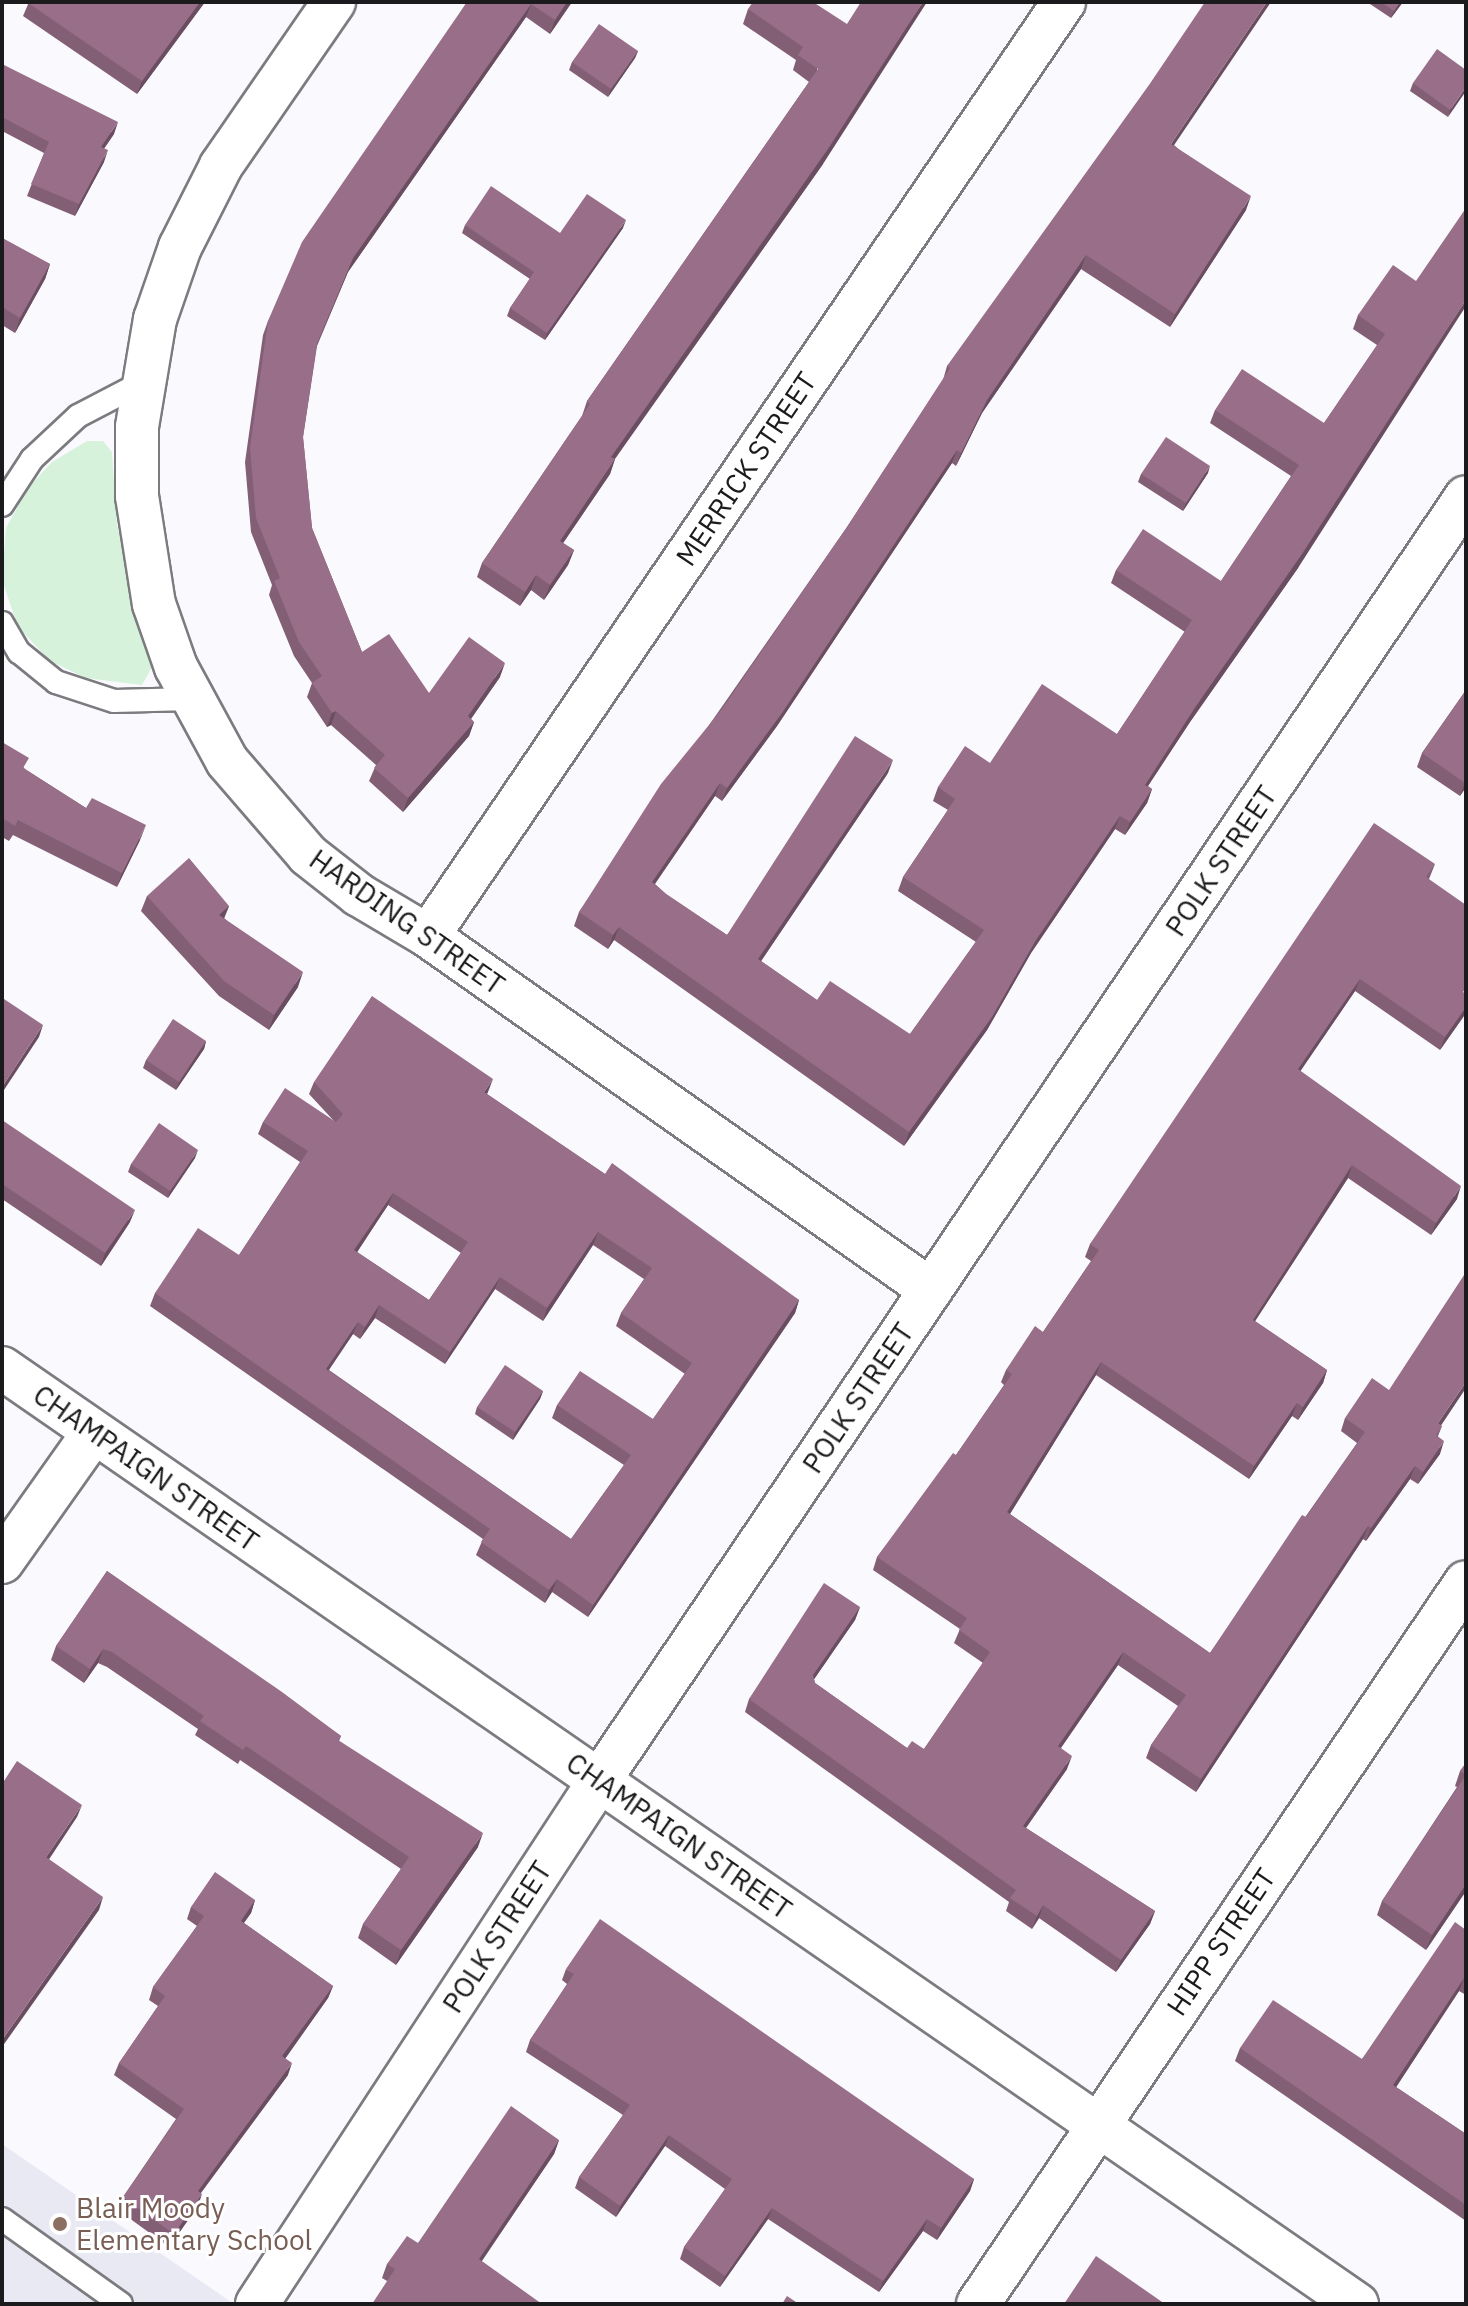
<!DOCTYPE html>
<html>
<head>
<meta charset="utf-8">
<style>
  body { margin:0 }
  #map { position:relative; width:1468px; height:2306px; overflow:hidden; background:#faf9fe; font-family:"IBM Plex Sans",sans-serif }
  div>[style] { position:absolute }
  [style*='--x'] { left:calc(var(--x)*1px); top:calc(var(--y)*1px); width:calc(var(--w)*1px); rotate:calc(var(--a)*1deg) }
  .built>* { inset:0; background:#e9e9f4 }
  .green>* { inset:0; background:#d6f2da }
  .roads { filter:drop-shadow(2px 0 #7c7b7f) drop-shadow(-2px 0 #7c7b7f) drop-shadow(0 2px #7c7b7f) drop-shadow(0 -2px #7c7b7f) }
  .service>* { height:22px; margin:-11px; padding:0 11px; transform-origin:11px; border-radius:11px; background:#fff }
  .minor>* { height:42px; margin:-21px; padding:0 21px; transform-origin:21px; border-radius:21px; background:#fff }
  .wall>* { inset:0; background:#835f76 }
  .shaded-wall>* { inset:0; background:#6a4d60 }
  .building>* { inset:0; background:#986e89 }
  .dots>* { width:22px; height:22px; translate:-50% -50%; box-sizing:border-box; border:4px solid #fff; border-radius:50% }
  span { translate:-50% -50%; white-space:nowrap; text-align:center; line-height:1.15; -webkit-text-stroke:6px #fff; paint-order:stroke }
  .street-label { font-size:28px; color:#1b1b1d }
  .education-label { font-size:28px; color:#785e54 }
  .left { translate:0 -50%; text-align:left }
  .frame { position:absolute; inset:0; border:4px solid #1b1b1d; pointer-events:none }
</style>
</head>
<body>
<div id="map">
  <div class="built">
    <div style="clip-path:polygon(2px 2144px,234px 2304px,2px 2304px)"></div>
  </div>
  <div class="green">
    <div style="clip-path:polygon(87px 441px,103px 441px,112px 452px,117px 525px,152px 667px,142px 685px,86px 678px,50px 661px,18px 627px,2px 580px,6px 528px,28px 488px,52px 462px)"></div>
  </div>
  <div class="roads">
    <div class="service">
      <div style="--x:2;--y:505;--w:55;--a:-56.9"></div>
      <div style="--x:32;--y:459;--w:63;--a:-43.1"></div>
      <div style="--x:78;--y:416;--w:73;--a:-27.6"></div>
      <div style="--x:2;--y:623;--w:34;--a:60"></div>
      <div style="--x:19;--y:652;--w:48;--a:39"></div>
      <div style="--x:56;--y:682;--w:61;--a:18.1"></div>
      <div style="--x:114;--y:701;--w:77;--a:-1.5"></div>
      <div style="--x:2;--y:2219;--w:146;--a:35.5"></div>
    </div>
    <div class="minor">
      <div style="--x:334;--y:2;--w:199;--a:124.6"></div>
      <div style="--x:221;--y:166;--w:91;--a:116.8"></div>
      <div style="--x:180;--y:247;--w:76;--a:109.1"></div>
      <div style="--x:155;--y:319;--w:109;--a:99.5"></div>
      <div style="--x:137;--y:427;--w:69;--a:90"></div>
      <div style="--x:137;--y:496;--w:109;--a:81.1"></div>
      <div style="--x:154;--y:604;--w:67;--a:70.8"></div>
      <div style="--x:176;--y:667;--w:107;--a:61.5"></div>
      <div style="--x:227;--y:761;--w:124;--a:49.2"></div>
      <div style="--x:308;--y:855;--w:65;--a:38.1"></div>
      <div style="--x:359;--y:895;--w:80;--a:30.7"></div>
      <div style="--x:428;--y:936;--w:615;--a:35.14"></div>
      <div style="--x:428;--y:936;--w:1130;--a:-55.75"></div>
      <div style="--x:2;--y:1368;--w:1647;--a:34.64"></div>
      <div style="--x:2;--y:1562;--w:159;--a:-54.7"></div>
      <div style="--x:257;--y:2304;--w:625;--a:-56.82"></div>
      <div style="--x:599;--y:1781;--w:1549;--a:-55.97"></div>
      <div style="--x:978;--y:2304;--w:871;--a:-55.95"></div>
    </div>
  </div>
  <div class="wall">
    <div style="clip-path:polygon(29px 2px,205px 2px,137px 94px,23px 16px)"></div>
    <div style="clip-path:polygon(467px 2px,572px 2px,550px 34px,526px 17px,348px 272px,317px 346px,303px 437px,312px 528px,362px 652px,429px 693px,500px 677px,471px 719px,474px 722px,469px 736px,403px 812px,369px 781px,376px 765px,331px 725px,327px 727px,307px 697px,312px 683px,294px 656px,269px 595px,272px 585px,251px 532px,245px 462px,263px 335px,268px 321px)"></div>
    <div style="clip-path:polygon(813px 2px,823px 164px,615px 459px,610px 474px,563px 543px,574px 550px,568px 565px,544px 600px,531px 590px,520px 606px,477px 577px,482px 563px,582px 416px,587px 401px,809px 82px,793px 70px,796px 60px,743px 24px,748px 9px)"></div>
    <div style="clip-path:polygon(1367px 2px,1403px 2px,1391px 18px)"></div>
    <div style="clip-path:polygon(638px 51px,635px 58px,608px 97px,569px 70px,572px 62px)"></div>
    <div style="clip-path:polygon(2px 64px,114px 134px,104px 149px,104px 162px,75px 216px,27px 196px,44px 153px,2px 131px)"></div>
    <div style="clip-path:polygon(1466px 70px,1448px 117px,1410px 91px,1413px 83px)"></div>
    <div style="clip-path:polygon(1174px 145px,1246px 210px,1170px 327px,1081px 269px,982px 413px,956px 466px,952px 463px,777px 726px,722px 801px,715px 796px,655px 884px,666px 894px,727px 935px,888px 773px,761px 961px,817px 1000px,910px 1034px,976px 942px,898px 891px,903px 877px,948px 810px,933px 801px,938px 787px,990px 763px,1117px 734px,1185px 632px,1111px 583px,1116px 570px,1221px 581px,1291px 476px,1210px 423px,1215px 410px,1324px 423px,1377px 345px,1353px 329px,1358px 315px,1416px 281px,1298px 568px,1190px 722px,1148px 786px,1152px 789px,1147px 803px,1125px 835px,1115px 829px,1031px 953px,987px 1030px,904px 1146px,614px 940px,608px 949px,574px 926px,579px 912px,847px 527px,943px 380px,947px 366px)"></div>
    <div style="clip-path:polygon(465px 225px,560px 233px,623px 228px,545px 340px,507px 316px,510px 308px,530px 279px,462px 233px)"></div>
    <div style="clip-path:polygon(2px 238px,50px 264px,45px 279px,15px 333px,2px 325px)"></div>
    <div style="clip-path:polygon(1208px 473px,1183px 511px,1138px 482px,1141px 474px)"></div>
    <div style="clip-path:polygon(1466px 690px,1466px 787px,1460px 796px,1417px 767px,1422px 753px)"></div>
    <div style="clip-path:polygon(2px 742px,25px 769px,86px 808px,140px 840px,117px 887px,13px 835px,9px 841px,2px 837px)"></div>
    <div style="clip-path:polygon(1435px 864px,1429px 879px,1466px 1013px,1440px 1050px,1355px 991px,1300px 1071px,1457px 1199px,1431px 1235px,1348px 1178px,1255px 1321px,1327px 1370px,1323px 1383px,1298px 1420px,1292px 1416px,1249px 1479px,1096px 1375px,1010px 1514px,1210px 1653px,1357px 1443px,1341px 1431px,1345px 1418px,1442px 1426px,1438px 1436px,1440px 1454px,1418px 1484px,1410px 1479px,1366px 1541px,1363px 1539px,1196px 1792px,1146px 1758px,1151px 1745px,1178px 1706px,1118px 1665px,1061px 1748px,1067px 1769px,1026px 1828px,1155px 1911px,1150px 1924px,1116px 1972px,1039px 1918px,1032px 1929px,1006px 1911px,1009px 1902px,745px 1712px,749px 1699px,860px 1607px,855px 1620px,814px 1679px,815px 1683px,907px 1748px,924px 1749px,983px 1663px,954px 1643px,960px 1629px,873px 1570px,877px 1557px,956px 1455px,1004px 1385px,1001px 1382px,1006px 1370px,1043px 1332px,1091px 1261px,1085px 1257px,1090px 1244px)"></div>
    <div style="clip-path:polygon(147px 896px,229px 906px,224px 918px,298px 987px,269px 1030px,219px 996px,141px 911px)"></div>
    <div style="clip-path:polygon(206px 1041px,204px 1049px,176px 1090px,143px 1068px,146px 1060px)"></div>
    <div style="clip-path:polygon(evenodd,314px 1082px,488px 1092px,487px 1094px,605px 1174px,799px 1300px,795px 1313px,588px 1617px,552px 1592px,545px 1603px,476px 1555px,483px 1539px,150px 1306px,155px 1293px,239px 1255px,300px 1162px,258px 1134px,263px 1122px,334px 1121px,309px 1094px,314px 1082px,388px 1205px,461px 1253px,429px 1300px,357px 1252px,388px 1205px,314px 1082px,593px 1245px,644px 1279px,621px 1313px,616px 1326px,685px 1374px,653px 1419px,557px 1405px,552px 1418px,624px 1465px,571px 1539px,329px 1370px,353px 1334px,360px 1339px,375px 1318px,445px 1364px,495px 1289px,543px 1321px,593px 1245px)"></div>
    <div style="clip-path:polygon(2px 1120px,130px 1222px,101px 1266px,2px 1199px)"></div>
    <div style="clip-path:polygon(195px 1158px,168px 1198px,128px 1172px,131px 1164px)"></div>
    <div style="clip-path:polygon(543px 1391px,540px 1399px,513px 1440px,475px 1414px,477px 1407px)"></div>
    <div style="clip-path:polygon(107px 1571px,341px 1736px,339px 1741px,478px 1847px,396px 1965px,358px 1938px,363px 1924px,401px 1869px,240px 1760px,238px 1764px,195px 1735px,198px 1729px,107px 1667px,98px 1663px,84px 1683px,51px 1660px,56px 1646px)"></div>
    <div style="clip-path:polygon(1466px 1763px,1466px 1891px,1426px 1950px,1377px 1915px,1382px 1901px,1457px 1787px,1455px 1786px,1460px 1771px)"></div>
    <div style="clip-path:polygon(255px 1900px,251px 1913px,244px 1923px,333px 1986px,328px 1998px,285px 2058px,288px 2075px,201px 2193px,198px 2206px,169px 2247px,118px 2210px,123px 2197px,176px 2119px,114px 2075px,119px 2063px,158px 2006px,149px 2000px,153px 1987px,197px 1926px,187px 1919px,191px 1907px)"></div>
    <div style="clip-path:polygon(1466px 1930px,1466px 1995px,1459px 1991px,1396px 2087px,1466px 2134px,1466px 2221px,1235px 2061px,1240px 2048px,1362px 2059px)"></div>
    <div style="clip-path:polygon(566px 1969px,974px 2179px,970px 2191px,937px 2240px,923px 2231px,879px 2292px,768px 2219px,720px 2287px,680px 2259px,684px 2247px,725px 2189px,665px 2146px,616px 2217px,575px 2188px,579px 2177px,623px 2115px,526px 2052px,530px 2040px,567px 1984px,562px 1980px)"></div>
    <div style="clip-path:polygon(559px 2140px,554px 2154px,482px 2261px,387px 2281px,382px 2278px,387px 2264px,418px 2243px)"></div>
  </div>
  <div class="shaded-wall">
    <div style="clip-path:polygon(200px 2px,205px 2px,137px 94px,142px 81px)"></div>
    <div style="clip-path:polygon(567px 2px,572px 2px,550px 34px,555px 20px)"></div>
    <div style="clip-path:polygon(923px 2px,927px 2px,823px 164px,606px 471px,611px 457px)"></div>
    <div style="clip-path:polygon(1267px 2px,1271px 2px,1166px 157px,1171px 144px)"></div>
    <div style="clip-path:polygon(1400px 2px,1403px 2px,1391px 18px,1394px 11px)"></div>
    <div style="clip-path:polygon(531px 4px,526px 17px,348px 272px,312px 357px,353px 258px)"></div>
    <div style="clip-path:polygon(638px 51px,635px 58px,608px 97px,611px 89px)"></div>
    <div style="clip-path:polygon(1466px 87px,1466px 91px,1448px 117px,1450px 110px)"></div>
    <div style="clip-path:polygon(118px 122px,114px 134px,96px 159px,101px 147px)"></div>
    <div style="clip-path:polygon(108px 150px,104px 162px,75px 216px,79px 204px)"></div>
    <div style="clip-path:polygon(1251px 196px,1246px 210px,1170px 327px,1175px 314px)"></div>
    <div style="clip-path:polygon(626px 220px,623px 228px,545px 340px,547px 333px)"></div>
    <div style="clip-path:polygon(1086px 255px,1081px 269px,982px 413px,956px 466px,961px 453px,987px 400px)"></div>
    <div style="clip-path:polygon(50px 264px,45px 279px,15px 333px,20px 318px)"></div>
    <div style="clip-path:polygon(1466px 300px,1466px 306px,1298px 568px,1190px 722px,1140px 798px,1145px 785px,1194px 709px)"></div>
    <div style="clip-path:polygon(957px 450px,952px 463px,777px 726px,722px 801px,727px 788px)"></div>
    <div style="clip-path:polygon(615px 459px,610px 474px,555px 555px,560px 541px)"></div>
    <div style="clip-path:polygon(1210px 466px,1208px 473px,1183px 511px,1186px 503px)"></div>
    <div style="clip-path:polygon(574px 550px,568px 565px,544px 600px,550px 585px)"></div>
    <div style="clip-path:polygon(536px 575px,531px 590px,520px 606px,525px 592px)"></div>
    <div style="clip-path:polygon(505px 663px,500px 677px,463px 730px,468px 716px)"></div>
    <div style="clip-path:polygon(336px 711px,331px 725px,327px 727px,332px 713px)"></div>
    <div style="clip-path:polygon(474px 722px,469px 736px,403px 812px,408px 798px)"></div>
    <div style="clip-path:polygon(893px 760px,888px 773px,753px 973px,758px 959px)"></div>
    <div style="clip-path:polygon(1466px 781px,1466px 787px,1460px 796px,1465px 783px)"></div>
    <div style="clip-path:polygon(720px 783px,715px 796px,647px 895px,652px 882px)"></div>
    <div style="clip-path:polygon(1152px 789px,1147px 803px,1125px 835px,1130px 822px)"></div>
    <div style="clip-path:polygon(1120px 816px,1115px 829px,1031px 953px,987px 1030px,904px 1146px,909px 1132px,1036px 940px)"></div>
    <div style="clip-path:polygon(146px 825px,140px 840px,117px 887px,122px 873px)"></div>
    <div style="clip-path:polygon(229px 906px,223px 921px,219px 915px)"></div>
    <div style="clip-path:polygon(619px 927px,614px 940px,608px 949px,613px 935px)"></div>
    <div style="clip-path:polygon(303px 972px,298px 987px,269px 1030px,274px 1015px)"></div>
    <div style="clip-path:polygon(1360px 979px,1355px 991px,1293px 1082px,1298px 1069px)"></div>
    <div style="clip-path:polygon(1466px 1007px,1466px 1013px,1440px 1050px,1445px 1037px)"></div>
    <div style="clip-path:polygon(43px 1025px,39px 1037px,2px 1093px,2px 1087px)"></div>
    <div style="clip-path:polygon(206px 1041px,204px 1049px,176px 1090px,179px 1082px)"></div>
    <div style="clip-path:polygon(493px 1079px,488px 1092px,479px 1104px,484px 1092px)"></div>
    <div style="clip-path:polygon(198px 1150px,195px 1158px,168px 1198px,170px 1191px)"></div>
    <div style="clip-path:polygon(1352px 1165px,1348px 1178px,1248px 1332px,1253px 1320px)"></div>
    <div style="clip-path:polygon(1461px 1186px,1457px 1199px,1431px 1235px,1436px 1223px)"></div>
    <div style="clip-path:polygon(393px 1193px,388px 1205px,350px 1263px,354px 1250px)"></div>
    <div style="clip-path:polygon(135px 1210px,130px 1222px,101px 1266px,105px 1253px)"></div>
    <div style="clip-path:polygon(598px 1232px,593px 1245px,543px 1321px,547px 1308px)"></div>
    <div style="clip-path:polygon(500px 1277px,495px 1289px,445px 1364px,450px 1352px)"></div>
    <div style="clip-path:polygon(799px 1300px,795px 1313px,588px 1617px,593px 1605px)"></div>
    <div style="clip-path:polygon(379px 1305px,375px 1318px,360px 1339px,365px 1327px)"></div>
    <div style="clip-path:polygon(358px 1322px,353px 1334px,321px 1381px,326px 1369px)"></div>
    <div style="clip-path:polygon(1101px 1362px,1096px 1375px,1003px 1525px,1007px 1512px)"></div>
    <div style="clip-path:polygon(1327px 1370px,1323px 1383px,1298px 1420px,1303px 1407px)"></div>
    <div style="clip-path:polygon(1466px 1382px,1466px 1388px,1434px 1436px,1438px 1423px)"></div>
    <div style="clip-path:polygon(543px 1391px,540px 1399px,513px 1440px,515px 1432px)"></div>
    <div style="clip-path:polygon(1297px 1403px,1292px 1416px,1249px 1479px,1254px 1466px)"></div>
    <div style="clip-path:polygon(1444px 1441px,1440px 1454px,1418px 1484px,1423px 1472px)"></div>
    <div style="clip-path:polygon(1415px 1466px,1410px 1479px,1366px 1541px,1371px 1528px)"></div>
    <div style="clip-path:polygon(1368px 1526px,1363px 1539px,1196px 1792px,1201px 1779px)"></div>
    <div style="clip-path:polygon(557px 1579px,552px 1592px,545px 1603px,549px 1590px)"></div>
    <div style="clip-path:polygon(860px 1607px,855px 1620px,808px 1688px,813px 1675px)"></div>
    <div style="clip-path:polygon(103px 1649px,98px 1663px,84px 1683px,90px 1669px)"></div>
    <div style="clip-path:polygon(1123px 1652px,1118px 1665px,1053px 1759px,1058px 1746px)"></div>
    <div style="clip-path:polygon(1072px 1756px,1067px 1769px,1018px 1839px,1023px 1826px)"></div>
    <div style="clip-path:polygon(82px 1805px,77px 1817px,42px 1870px,46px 1857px)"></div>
    <div style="clip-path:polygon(483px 1833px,478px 1847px,396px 1965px,401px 1950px)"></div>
    <div style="clip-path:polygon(1466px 1884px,1466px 1891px,1426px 1950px,1432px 1935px)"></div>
    <div style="clip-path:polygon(103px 1897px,99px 1910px,2px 2047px,2px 2040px)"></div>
    <div style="clip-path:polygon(255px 1900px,251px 1913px,236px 1933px,241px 1921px)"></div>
    <div style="clip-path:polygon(1043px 1905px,1039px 1918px,1032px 1929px,1037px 1916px)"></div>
    <div style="clip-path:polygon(1155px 1911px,1150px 1924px,1116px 1972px,1121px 1960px)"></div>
    <div style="clip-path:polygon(1464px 1978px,1459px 1991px,1389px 2098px,1393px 2085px)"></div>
    <div style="clip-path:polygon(333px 1986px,328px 1998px,278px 2069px,282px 2056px)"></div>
    <div style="clip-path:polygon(292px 2063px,288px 2075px,193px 2203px,198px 2191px)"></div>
    <div style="clip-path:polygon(669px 2135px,665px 2146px,616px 2217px,620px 2206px)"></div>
    <div style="clip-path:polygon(559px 2140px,554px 2154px,474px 2272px,479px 2259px)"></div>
    <div style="clip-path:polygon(974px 2179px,970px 2191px,937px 2240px,941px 2228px)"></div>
    <div style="clip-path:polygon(202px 2194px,198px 2206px,169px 2247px,174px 2234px)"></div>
    <div style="clip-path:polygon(772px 2208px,768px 2219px,720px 2287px,725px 2276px)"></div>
    <div style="clip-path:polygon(927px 2219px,923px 2231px,879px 2292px,883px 2281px)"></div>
  </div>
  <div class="building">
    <div style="clip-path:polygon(29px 2px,200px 2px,142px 81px,28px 3px)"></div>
    <div style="clip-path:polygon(467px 2px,567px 2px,555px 20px,531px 4px,353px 258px,317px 343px,303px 437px,312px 528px,362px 652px,389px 634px,429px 693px,469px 637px,505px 663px,468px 716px,474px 722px,408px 798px,374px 768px,385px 755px,336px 711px,332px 713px,312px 683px,322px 676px,299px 642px,274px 581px,280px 578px,256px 518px,250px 448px,268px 321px,302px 242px)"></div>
    <div style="clip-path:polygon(753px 2px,813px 2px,847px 24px,861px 2px,923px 2px,828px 149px,611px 457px,615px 459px,560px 541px,574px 550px,550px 585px,536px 575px,525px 592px,482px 563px,590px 404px,587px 401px,818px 69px,798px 55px,803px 47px,748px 9px)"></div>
    <div style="clip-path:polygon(1205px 2px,1267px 2px,1171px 144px,1251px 196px,1175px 314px,1086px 255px,987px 400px,961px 453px,957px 450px,782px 713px,727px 788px,720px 783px,652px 882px,666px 894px,727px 935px,855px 736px,893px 760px,758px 959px,817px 1000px,830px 981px,910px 1034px,984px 930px,903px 877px,955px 799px,938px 787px,965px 746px,990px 763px,1042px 684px,1117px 734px,1192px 620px,1116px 570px,1143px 529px,1221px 581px,1299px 465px,1215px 410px,1242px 369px,1324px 423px,1385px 334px,1358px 315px,1393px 265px,1416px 281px,1466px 208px,1466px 300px,1302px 554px,1194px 709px,1145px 785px,1152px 789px,1130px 822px,1120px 816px,1036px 940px,992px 1017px,909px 1132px,619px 927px,613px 935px,579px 912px,661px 784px,722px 709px,847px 527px,950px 368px,947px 366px,1149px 85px)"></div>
    <div style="clip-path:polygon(1381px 2px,1400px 2px,1394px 11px)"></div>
    <div style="clip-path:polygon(599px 24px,638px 51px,611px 89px,572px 62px)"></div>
    <div style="clip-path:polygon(1437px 49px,1466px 70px,1466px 87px,1450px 110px,1413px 83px)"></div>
    <div style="clip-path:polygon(2px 64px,118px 122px,101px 147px,108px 150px,79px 204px,31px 184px,49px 142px,2px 117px)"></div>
    <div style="clip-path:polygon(491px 186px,560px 233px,587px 194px,626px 220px,547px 333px,510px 308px,534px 272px,465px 225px)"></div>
    <div style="clip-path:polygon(2px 238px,50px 264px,20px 318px,2px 307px)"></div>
    <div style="clip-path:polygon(1166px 437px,1210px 466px,1186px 503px,1141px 474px)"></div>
    <div style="clip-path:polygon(1466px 690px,1466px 781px,1465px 783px,1422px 753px)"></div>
    <div style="clip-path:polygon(2px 742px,29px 758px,23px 768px,86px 808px,92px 798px,146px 825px,122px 873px,18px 820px,15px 826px,2px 818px)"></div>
    <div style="clip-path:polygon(1374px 823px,1435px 864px,1426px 877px,1466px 905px,1466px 988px,1463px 992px,1466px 994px,1466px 1007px,1445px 1037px,1360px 979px,1298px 1069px,1461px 1186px,1436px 1223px,1352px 1165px,1253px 1320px,1327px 1370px,1303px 1407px,1297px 1403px,1254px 1466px,1101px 1362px,1007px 1512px,1210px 1653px,1302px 1515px,1306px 1517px,1365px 1432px,1345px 1418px,1372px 1378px,1389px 1390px,1466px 1272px,1466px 1382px,1438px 1423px,1442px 1426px,1436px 1435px,1444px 1441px,1423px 1472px,1415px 1466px,1371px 1528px,1368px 1526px,1201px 1779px,1151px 1745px,1186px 1695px,1123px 1652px,1058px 1746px,1072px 1756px,1023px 1826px,1155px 1911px,1121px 1960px,1043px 1905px,1037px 1916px,1010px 1898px,1016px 1890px,749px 1699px,824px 1583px,860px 1607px,813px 1675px,815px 1683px,907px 1748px,912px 1741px,924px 1749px,990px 1652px,959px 1630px,967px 1618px,877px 1557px,953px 1453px,956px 1455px,1012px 1374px,1006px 1370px,1035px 1326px,1043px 1332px,1099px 1250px,1090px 1244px)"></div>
    <div style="clip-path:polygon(189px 858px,229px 906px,219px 915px,303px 972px,274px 1015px,224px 981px,147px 896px)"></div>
    <div style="clip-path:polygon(evenodd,372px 996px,493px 1079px,484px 1092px,605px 1174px,612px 1163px,799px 1300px,593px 1605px,557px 1579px,549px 1590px,481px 1542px,490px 1529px,155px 1293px,198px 1228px,239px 1255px,308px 1151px,263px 1122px,285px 1088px,336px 1122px,343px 1114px,314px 1082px,372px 996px,393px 1193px,468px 1242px,429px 1300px,354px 1250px,393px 1193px,372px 996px,598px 1232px,652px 1268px,621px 1313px,692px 1363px,653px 1419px,580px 1371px,557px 1405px,631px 1455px,571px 1539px,326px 1369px,358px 1322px,365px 1327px,379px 1305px,450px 1352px,500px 1277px,547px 1308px,598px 1232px)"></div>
    <div style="clip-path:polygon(4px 999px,43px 1025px,2px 1087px,2px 1001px)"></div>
    <div style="clip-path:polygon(173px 1019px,206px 1041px,179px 1082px,146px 1060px)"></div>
    <div style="clip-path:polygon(2px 1120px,135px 1210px,105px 1253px,2px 1184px)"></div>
    <div style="clip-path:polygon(159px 1123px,198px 1150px,170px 1191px,131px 1164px)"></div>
    <div style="clip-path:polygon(505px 1365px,543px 1391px,515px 1432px,477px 1407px)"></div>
    <div style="clip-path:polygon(107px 1571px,282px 1692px,341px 1736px,338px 1740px,483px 1833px,401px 1950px,363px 1924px,409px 1857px,246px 1746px,243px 1750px,200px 1721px,204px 1716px,112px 1652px,103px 1649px,90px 1669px,56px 1646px)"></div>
    <div style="clip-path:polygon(17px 1761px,82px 1805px,46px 1857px,103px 1897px,2px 2040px,2px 1784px)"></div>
    <div style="clip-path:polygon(1466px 1763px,1466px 1775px,1460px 1771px)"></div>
    <div style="clip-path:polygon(1466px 1775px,1466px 1884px,1432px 1935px,1382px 1901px)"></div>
    <div style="clip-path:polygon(215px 1872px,255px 1900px,241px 1921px,333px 1986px,282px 2056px,292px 2063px,198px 2191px,202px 2194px,174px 2234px,123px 2197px,184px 2109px,119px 2063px,165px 1996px,153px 1987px,204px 1916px,191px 1907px)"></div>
    <div style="clip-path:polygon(600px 1919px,974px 2179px,941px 2228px,927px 2219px,883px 2281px,772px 2208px,725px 2276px,684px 2247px,732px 2179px,669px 2135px,620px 2206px,579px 2177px,630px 2105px,530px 2040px,574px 1974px,566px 1969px)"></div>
    <div style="clip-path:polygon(1455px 1922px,1466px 1930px,1466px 1979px,1464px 1978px,1393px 2085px,1466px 2134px,1466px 2205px,1240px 2048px,1273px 2000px,1362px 2059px)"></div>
    <div style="clip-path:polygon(511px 2106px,559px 2140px,479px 2259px,542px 2304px,372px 2304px,395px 2269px,387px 2264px,407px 2236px,418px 2243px)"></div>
    <div style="clip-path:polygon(1096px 2256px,1165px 2304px,1064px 2304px)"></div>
    <div style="clip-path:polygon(787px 2296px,799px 2304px,782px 2304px)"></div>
  </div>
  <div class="dots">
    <div style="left:60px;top:2224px;background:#8d6e63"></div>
  </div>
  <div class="street-label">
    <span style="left:746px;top:469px;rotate:-56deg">MERRICK STREET</span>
    <span style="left:1221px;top:861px;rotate:-56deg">POLK STREET</span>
    <span style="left:407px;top:922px;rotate:35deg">HARDING STREET</span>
    <span style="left:858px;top:1398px;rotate:-56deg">POLK STREET</span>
    <span style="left:146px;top:1468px;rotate:35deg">CHAMPAIGN STREET</span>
    <span style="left:679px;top:1836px;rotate:35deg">CHAMPAIGN STREET</span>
    <span style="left:497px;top:1937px;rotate:-57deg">POLK STREET</span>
    <span style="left:1221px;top:1942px;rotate:-56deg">HIPP STREET</span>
  </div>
  <div class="education-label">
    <span class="left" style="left:76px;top:2224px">Blair Moody<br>Elementary School</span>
  </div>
  <div class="frame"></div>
</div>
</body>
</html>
